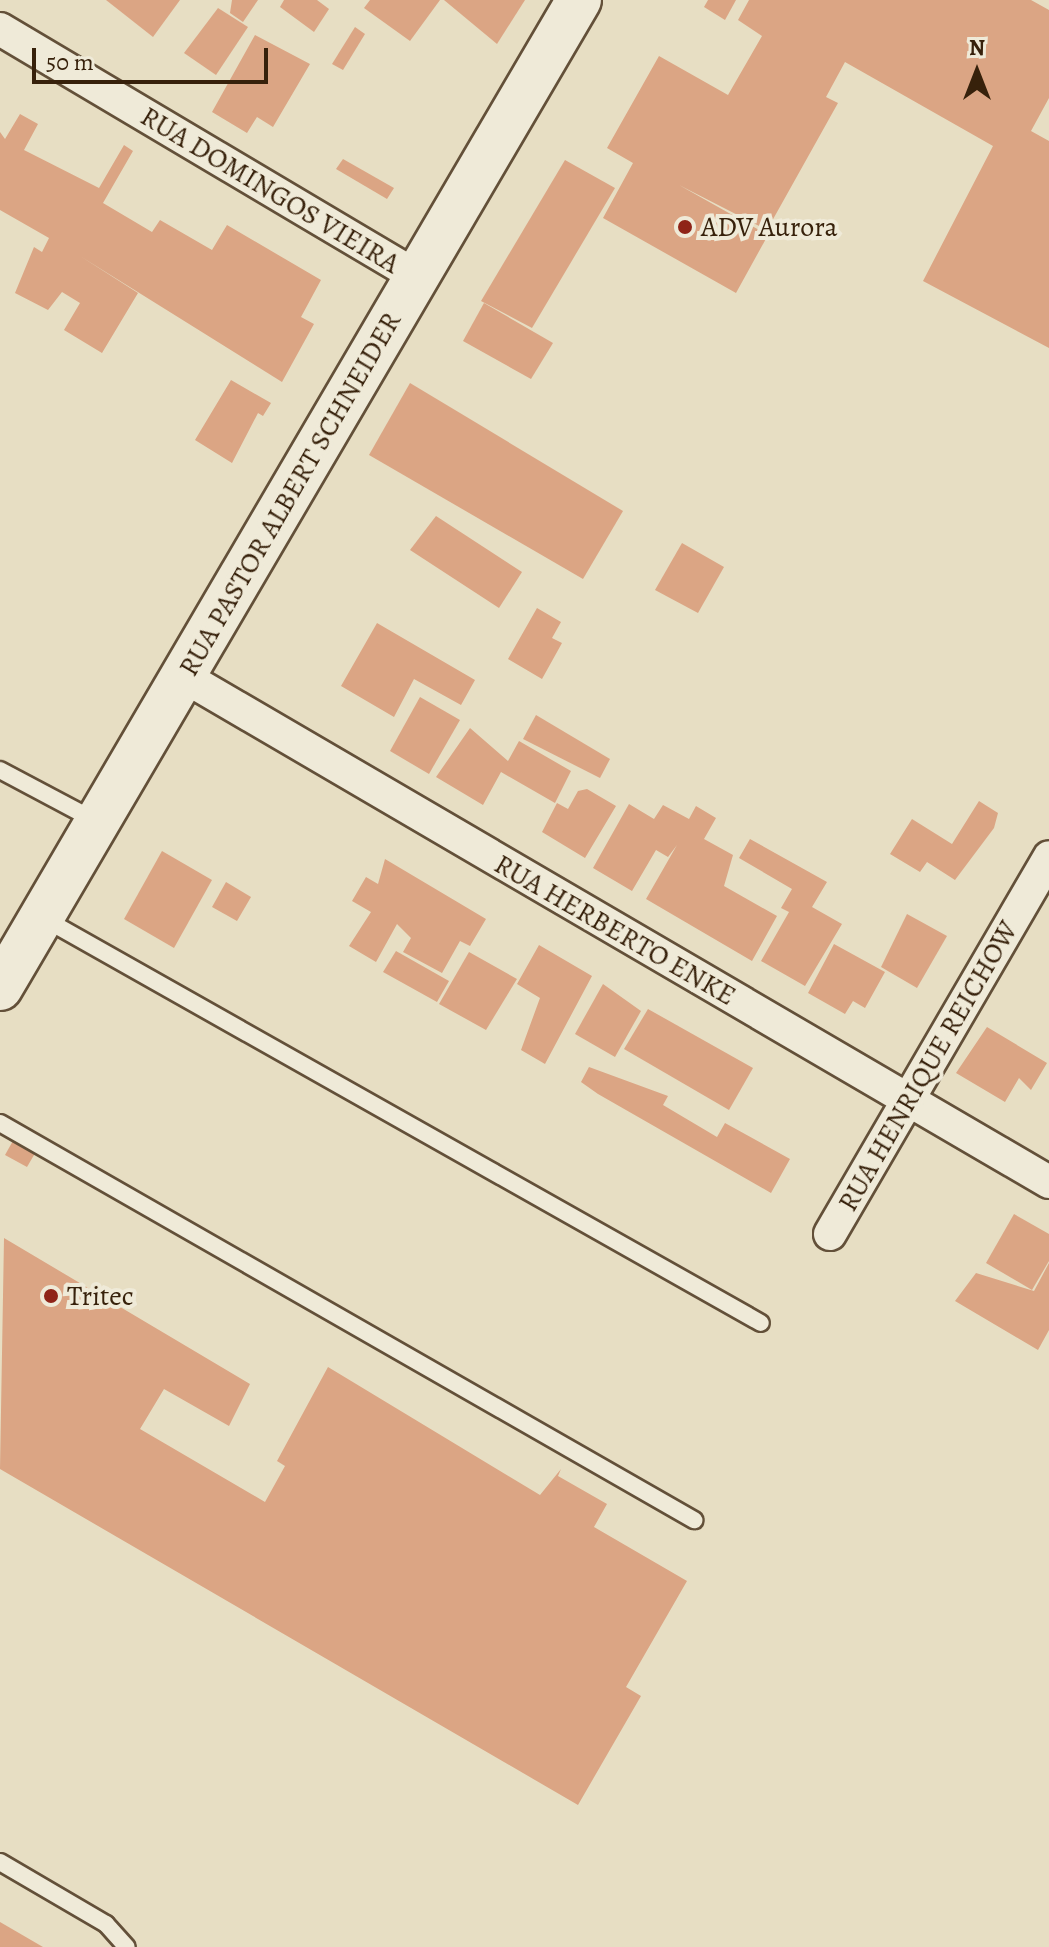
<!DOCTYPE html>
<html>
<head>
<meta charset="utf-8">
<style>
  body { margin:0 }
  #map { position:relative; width:1049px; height:1947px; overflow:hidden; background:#e7dec3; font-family:Alegreya,serif }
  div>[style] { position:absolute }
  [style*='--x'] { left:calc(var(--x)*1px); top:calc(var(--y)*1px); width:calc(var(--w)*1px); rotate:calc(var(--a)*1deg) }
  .building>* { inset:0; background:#dba584 }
  .roads { filter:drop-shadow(2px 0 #635039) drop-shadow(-2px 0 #635039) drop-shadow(0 2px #635039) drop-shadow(0 -2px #635039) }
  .service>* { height:16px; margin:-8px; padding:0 8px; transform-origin:8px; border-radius:8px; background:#efead8 }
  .minor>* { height:32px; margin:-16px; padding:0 16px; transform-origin:16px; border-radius:16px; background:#efead8 }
  .secondary>* { height:44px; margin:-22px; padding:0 22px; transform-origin:22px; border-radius:22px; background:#efead8 }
  .dots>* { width:22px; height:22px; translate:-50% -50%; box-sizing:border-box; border:4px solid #efead8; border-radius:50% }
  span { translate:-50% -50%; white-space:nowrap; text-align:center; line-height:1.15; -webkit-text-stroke:8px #efead8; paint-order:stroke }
  .street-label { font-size:28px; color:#37210b }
  .poi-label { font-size:28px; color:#37210b }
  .left { translate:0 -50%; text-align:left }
  .north { position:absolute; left:937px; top:32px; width:80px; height:80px; -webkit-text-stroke:6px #efead8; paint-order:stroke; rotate:0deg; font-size:22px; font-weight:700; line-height:32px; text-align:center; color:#37210b }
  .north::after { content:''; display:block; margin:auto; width:28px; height:36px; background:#37210b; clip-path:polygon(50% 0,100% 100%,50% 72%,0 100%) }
  .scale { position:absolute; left:32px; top:48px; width:236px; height:36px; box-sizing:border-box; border:4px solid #37210b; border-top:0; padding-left:10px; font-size:24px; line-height:28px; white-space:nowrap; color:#37210b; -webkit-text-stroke:6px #efead8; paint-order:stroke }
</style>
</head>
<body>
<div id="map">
  <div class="building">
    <div style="clip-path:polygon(106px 0,180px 0,153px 37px)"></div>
    <div style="clip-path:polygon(232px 0,258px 0,243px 22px,230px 13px)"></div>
    <div style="clip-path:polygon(284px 0,317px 0,329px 9px,314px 32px,280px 7px)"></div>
    <div style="clip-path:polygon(370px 0,440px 0,410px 41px,364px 8px)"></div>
    <div style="clip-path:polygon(444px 0,525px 0,497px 44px)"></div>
    <div style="clip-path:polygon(708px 0,736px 0,725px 20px,704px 7px)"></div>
    <div style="clip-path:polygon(749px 0,1031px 0,1049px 10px,1049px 98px,1031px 131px,1049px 141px,1049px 348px,923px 281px,993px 146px,845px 62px,826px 97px,838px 103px,767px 230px,679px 185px,768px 235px,736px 293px,603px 218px,633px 163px,607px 148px,659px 56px,728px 95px,762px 36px,738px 20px)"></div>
    <div style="clip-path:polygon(218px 8px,248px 27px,216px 75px,184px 53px)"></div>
    <div style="clip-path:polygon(355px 27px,365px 34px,343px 70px,332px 64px)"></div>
    <div style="clip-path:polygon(255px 35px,310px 64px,273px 127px,257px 117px,247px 133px,212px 112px)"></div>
    <div style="clip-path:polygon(20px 114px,38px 124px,24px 150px,99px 188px,124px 145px,133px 151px,103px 203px,152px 232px,160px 220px,212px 250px,227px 225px,321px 280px,301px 317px,314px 324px,282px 382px,80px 256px,138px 293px,102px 353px,64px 330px,80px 303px,62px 292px,48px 310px,15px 293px,34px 247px,42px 252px,49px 238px,0 210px,0 132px,5px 139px)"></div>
    <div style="clip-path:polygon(343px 159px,394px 188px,387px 199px,336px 169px)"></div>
    <div style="clip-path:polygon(565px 160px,615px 188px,532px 328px,481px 301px)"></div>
    <div style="clip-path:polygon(484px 303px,553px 343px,531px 379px,463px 341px)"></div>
    <div style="clip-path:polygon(231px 380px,271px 403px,263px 416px,258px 413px,232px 463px,195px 440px)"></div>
    <div style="clip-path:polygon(410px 383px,623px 511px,583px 579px,369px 455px)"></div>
    <div style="clip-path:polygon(436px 516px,522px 572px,499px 608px,410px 550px)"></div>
    <div style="clip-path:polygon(682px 543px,724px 567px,698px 613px,655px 590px)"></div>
    <div style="clip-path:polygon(537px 608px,561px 622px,552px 638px,562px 643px,542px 679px,508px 659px)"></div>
    <div style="clip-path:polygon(377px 623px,475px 680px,461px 705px,414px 679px,394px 717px,341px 686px)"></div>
    <div style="clip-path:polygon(420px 697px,460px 720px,429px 774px,390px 751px)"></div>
    <div style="clip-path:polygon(536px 715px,610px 759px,600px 778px,523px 739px)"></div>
    <div style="clip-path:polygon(470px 728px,508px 761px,519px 741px,571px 771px,555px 803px,501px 772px,483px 805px,436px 777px)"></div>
    <div style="clip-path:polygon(587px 789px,616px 806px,585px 858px,542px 832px,557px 803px,568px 809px,578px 791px)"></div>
    <div style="clip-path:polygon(979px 801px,998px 813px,994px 828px,955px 880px,927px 862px,920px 872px,890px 854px,912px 819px,952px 844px)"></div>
    <div style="clip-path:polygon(629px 804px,654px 819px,663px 805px,689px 819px,696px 806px,716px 818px,704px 839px,733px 855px,724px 886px,777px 916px,752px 961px,646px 899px,677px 845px,668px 857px,656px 850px,632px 891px,593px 868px)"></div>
    <div style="clip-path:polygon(750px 839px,827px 882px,812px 907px,842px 924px,805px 986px,761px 961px,789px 912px,781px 908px,792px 889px,739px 858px)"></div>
    <div style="clip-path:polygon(162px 851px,212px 880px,174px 948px,124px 919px)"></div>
    <div style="clip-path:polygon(385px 859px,486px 919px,470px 946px,460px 941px,442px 973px,403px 952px,411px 938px,397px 924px,376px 962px,349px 946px,371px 912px,352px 901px,366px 877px,378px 884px)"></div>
    <div style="clip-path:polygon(226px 882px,251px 897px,237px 921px,212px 907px)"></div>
    <div style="clip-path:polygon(907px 914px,947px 936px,917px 988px,881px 967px)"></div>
    <div style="clip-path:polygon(834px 944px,885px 972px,865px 1008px,853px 1001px,845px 1014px,808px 993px)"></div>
    <div style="clip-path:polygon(539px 945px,592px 976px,545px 1064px,521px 1050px,540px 998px,517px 984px)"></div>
    <div style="clip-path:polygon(396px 951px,449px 981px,437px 1002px,383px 972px)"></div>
    <div style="clip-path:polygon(469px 952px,517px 979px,486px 1030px,439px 1004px)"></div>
    <div style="clip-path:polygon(603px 984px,641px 1011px,615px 1057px,575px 1034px)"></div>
    <div style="clip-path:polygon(648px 1009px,753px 1068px,729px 1110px,624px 1049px)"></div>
    <div style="clip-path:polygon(987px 1027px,1047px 1063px,1031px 1090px,1019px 1078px,1005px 1102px,956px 1073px)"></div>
    <div style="clip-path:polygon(589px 1067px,668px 1096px,663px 1105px,717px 1137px,725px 1123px,790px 1159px,771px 1193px,598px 1094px,581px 1082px)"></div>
    <div style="clip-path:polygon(19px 1130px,41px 1143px,27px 1167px,5px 1155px)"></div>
    <div style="clip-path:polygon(1014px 1214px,1049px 1234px,1049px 1261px,1032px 1290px,986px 1263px)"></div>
    <div style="clip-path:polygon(4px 1238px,250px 1384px,229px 1426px,164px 1389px,140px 1429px,265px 1502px,285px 1466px,277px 1461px,328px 1367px,540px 1495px,561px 1469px,558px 1476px,607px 1504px,594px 1527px,687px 1581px,626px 1687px,641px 1696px,578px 1805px,0 1469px)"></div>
    <div style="clip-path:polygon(1049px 1263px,1049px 1330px,1038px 1350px,955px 1301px,976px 1273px,1034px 1291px)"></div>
    <div style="clip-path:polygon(0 1922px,43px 1947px,0 1947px)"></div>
  </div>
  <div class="roads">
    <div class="service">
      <div style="--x:0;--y:770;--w:109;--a:28"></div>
      <div style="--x:43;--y:918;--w:824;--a:29.43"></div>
      <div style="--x:0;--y:1123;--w:800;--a:29.77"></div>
      <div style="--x:0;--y:1862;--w:123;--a:30.3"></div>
      <div style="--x:106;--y:1924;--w:31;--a:48"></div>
    </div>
    <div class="minor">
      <div style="--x:0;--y:29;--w:485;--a:30.7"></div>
      <div style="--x:183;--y:676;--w:1003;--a:30.3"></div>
      <div style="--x:830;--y:1234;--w:436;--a:-59.8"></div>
    </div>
    <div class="secondary">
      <div style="--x:0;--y:988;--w:1145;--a:-59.63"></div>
    </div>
  </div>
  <div class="dots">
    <div style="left:685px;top:227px;background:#8f2418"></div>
    <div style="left:51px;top:1296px;background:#8f2418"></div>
  </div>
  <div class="street-label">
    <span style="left:270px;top:190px;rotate:31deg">RUA DOMINGOS VIEIRA</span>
    <span style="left:290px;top:494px;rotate:-60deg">RUA PASTOR ALBERT SCHNEIDER</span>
    <span style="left:615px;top:930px;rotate:30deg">RUA HERBERTO ENKE</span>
    <span style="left:928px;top:1066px;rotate:-60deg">RUA HENRIQUE REICHOW</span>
  </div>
  <div class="poi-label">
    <span class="left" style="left:701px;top:227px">ADV Aurora</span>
    <span class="left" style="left:67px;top:1296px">Tritec</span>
  </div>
  <div class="north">N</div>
  <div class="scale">50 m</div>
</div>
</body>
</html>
